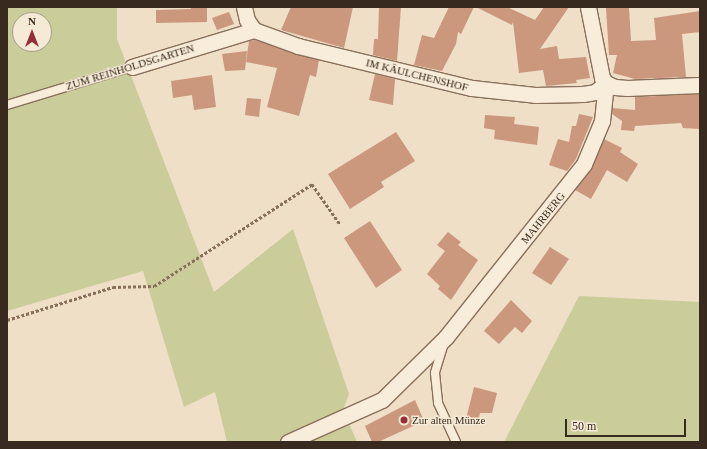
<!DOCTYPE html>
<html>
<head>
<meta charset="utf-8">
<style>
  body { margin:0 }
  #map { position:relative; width:707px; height:449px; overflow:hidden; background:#eedfc6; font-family:"Times New Roman",serif }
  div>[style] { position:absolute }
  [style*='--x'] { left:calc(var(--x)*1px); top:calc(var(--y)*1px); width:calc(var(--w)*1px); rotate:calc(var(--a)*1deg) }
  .green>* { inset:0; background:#cacc9a }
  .building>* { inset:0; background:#cb977d }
  .path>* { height:2.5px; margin-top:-1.25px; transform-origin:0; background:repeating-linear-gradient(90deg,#89705c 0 3px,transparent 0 5px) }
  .roads { filter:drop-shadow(1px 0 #89705c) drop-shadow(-1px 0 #89705c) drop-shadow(0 1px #89705c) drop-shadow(0 -1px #89705c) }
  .service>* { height:8px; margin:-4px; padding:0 4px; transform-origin:4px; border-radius:4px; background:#f8edda }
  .minor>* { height:15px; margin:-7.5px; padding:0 7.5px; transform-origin:7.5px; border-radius:7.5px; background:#f8edda }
  .dots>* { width:11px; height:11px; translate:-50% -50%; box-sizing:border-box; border:2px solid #f5ead6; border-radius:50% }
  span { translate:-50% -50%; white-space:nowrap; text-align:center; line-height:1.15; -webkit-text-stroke:3px #f5ead6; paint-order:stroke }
  .street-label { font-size:11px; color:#392a20 }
  .poi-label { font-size:11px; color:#392a20 }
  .left { translate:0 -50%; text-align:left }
  .frame { position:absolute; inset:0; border:8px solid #392a20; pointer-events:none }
  .north { position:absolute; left:12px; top:12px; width:40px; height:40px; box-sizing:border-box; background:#f5ead6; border:1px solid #aa9d8d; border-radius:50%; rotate:0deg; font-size:11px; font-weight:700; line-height:16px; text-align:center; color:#392a20 }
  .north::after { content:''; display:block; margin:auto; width:14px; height:18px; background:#962d36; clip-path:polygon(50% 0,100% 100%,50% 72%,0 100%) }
  .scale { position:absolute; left:565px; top:419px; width:121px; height:18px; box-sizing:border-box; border:2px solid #392a20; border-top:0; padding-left:5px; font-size:12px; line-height:14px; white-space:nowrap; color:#392a20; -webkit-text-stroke:3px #f5ead6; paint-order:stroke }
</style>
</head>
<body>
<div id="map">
  <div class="green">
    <div style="clip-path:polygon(evenodd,7px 7px,117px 7px,117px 39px,214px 292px,293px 229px,349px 394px,343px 410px,357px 442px,227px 442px,215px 392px,184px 407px,143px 271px,7px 311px,7px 7px,20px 20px,44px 20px,44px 44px,20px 44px,20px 20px)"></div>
    <div style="clip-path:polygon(579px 296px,700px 302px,700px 442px,504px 442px)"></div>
  </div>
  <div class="building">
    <div style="clip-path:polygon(191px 7px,207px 7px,207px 22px,156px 23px,156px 10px,191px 9px)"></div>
    <div style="clip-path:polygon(291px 7px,353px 7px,344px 48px,281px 30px)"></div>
    <div style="clip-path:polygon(379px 7px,401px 7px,397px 61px,373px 55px,374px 39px,378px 39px)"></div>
    <div style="clip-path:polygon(449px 7px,474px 7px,461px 34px,458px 32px,456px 44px,442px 71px,414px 65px,422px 35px,434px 38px)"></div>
    <div style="clip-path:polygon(476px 7px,507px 7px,535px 20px,544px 7px,569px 7px,540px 49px,557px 46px,559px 59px,586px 57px,590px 78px,576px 80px,577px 83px,546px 86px,543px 70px,519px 73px,513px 22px,512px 25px)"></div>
    <div style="clip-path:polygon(606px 8px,629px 8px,631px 41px,656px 40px,654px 18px,700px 11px,700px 32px,682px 34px,686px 77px,635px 79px,613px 73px,617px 55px,609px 55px)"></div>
    <div style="clip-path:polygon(229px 12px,234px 24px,217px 30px,212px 18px)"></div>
    <div style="clip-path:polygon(255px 40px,319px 60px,316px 77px,310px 75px,299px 116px,267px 107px,277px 68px,246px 62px,249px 41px)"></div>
    <div style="clip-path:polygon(247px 51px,245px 70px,225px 71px,222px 54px)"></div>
    <div style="clip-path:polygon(375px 74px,395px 79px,393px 105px,369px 100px)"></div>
    <div style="clip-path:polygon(212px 75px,216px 107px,194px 110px,192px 95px,173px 98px,171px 81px)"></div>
    <div style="clip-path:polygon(700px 94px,700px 129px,683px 128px,681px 123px,635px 126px,634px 131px,621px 130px,622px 121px,612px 114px,612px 108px,635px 110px,635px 97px)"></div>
    <div style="clip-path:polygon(247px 98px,261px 99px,259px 117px,245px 115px)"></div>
    <div style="clip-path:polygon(579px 114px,593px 117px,576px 159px,567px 171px,549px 165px,558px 139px,569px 142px,572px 126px,576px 126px)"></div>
    <div style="clip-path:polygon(485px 115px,515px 117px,514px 124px,539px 127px,537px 145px,494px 139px,495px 130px,484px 128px)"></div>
    <div style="clip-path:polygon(396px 132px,415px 161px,381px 182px,384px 187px,350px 209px,328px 174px)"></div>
    <div style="clip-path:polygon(604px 139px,622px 148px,620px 152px,638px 164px,627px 182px,607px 170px,591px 199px,575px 190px,592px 168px)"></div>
    <div style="clip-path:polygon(370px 221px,402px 270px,376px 288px,344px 238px)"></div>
    <div style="clip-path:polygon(448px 232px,461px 242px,458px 245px,478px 260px,451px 300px,438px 289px,440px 286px,427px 274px,445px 251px,437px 245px)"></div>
    <div style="clip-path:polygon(550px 247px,569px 259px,551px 285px,532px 273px)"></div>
    <div style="clip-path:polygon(511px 300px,532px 321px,522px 333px,515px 327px,499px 344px,484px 331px)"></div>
    <div style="clip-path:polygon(474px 387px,497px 393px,492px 413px,480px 413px,477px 426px,465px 423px)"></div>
    <div style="clip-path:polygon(415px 400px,424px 421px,378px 442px,372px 442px,365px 426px)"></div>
  </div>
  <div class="path">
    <div style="--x:7;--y:320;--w:111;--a:-17.3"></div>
    <div style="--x:113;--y:287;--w:41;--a:-1.4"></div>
    <div style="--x:154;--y:286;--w:188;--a:-32.8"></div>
    <div style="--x:312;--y:184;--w:49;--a:55"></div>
  </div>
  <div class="roads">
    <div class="service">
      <div style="--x:7;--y:105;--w:131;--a:-16.9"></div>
      <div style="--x:444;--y:343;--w:31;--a:107"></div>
      <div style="--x:435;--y:373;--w:30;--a:84"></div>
      <div style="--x:438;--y:403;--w:43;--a:65.2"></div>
    </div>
    <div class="minor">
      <div style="--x:244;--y:7;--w:13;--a:77"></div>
      <div style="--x:247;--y:20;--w:12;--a:55"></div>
      <div style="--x:254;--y:30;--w:47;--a:20"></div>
      <div style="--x:298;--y:46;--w:179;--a:13.6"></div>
      <div style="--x:472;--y:88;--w:63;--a:6.3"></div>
      <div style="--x:535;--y:95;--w:48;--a:-1.2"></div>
      <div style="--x:583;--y:94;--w:12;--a:-9"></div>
      <div style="--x:595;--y:92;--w:14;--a:-39"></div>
      <div style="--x:588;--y:7;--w:72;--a:78.8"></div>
      <div style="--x:602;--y:78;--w:6;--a:51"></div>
      <div style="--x:606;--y:83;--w:10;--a:24"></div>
      <div style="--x:615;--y:87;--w:12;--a:5"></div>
      <div style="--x:627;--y:88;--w:73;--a:-2.4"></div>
      <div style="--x:132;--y:67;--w:127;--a:-16.9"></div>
      <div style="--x:288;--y:442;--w:103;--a:-24.1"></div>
      <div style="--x:382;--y:400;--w:90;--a:-44.5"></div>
      <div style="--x:446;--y:337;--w:221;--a:-51.4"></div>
      <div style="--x:584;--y:164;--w:47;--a:-67.3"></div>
      <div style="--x:602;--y:121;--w:38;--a:-84"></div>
    </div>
  </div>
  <div class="dots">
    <div style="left:404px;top:420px;background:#962d36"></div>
  </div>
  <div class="street-label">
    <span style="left:130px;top:67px;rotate:-17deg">ZUM REINHOLDSGARTEN</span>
    <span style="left:417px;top:75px;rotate:14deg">IM KÄULCHENSHOF</span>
    <span style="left:543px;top:218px;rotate:-51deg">MAHRBERG</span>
  </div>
  <div class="poi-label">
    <span class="left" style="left:412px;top:420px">Zur alten Münze</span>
  </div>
  <div class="frame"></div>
  <div class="north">N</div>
  <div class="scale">50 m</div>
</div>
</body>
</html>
